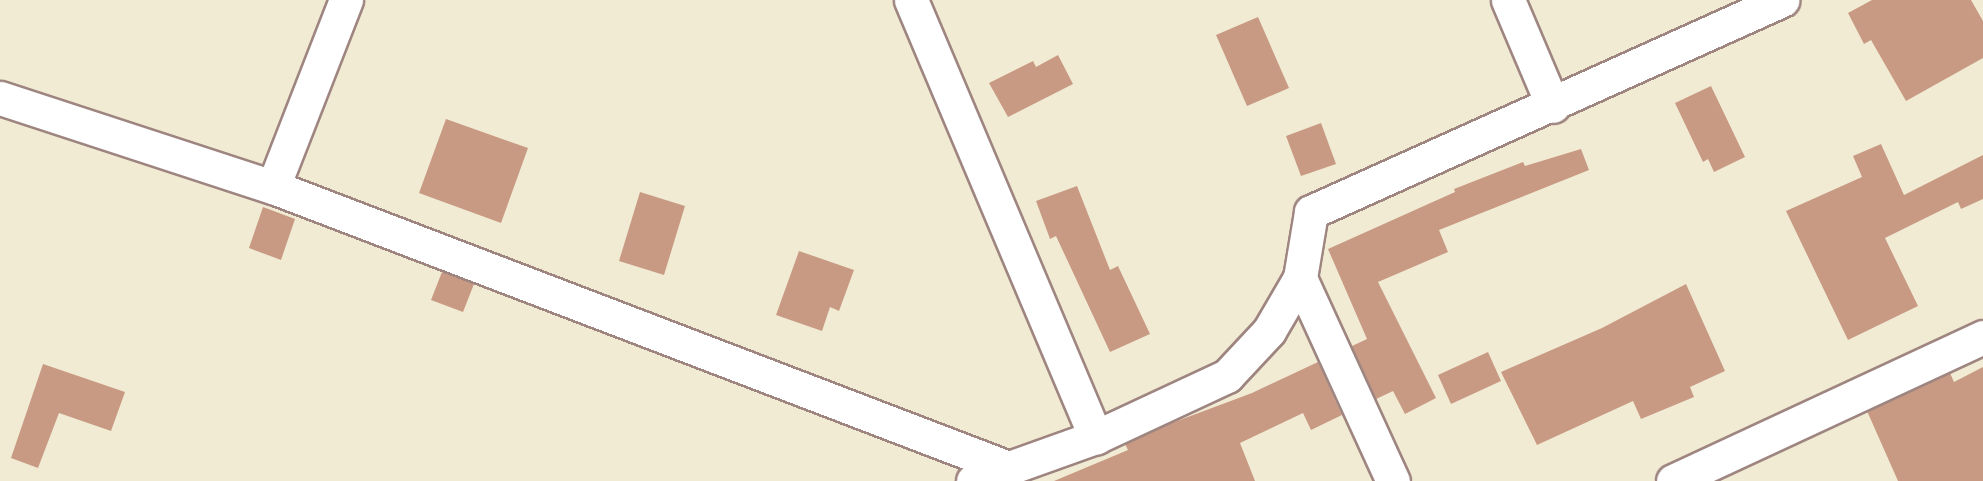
<!DOCTYPE html>
<html>
<head>
<meta charset="utf-8">
<style>
  body { margin:0 }
  #map { position:relative; width:1983px; height:481px; overflow:hidden; background:#f2ebd4; font-family:"IM FELL DW Pica",serif }
  div>[style] { position:absolute }
  [style*='--x'] { left:calc(var(--x)*1px); top:calc(var(--y)*1px); width:calc(var(--w)*1px); rotate:calc(var(--a)*1deg) }
  .building>* { inset:0; background:#c89a84 }
  .roads { filter:drop-shadow(2px 0 #9e8580) drop-shadow(-2px 0 #9e8580) drop-shadow(0 2px #9e8580) drop-shadow(0 -2px #9e8580) }
  .street>* { height:33px; margin:-16.5px; padding:0 16.5px; transform-origin:16.5px; border-radius:16.5px; background:#fff }
  span { translate:-50% -50%; white-space:nowrap; text-align:center; line-height:1.15; -webkit-text-stroke:6px #fdfcf7; paint-order:stroke }
</style>
</head>
<body>
<div id="map">
  <div class="building">
    <div style="clip-path:polygon(1872px 0,1971px 0,1983px 21px,1983px 58px,1906px 101px,1871px 40px,1864px 44px,1848px 13px)"></div>
    <div style="clip-path:polygon(1258px 17px,1289px 88px,1247px 106px,1216px 35px)"></div>
    <div style="clip-path:polygon(1058px 55px,1073px 84px,1008px 117px,989px 83px,1033px 61px,1036px 67px)"></div>
    <div style="clip-path:polygon(1711px 86px,1745px 157px,1714px 172px,1708px 159px,1703px 162px,1675px 103px)"></div>
    <div style="clip-path:polygon(446px 119px,528px 148px,501px 223px,419px 193px)"></div>
    <div style="clip-path:polygon(1321px 123px,1336px 164px,1301px 176px,1286px 136px)"></div>
    <div style="clip-path:polygon(1881px 144px,1904px 195px,1983px 155px,1983px 199px,1961px 209px,1958px 202px,1885px 238px,1918px 306px,1848px 340px,1786px 211px,1862px 177px,1853px 156px)"></div>
    <div style="clip-path:polygon(1581px 149px,1589px 170px,1439px 230px,1448px 252px,1378px 282px,1436px 398px,1405px 414px,1393px 391px,1376px 399px,1352px 346px,1367px 339px,1328px 249px,1455px 192px,1454px 189px,1523px 162px,1525px 166px)"></div>
    <div style="clip-path:polygon(1077px 186px,1110px 270px,1118px 266px,1150px 334px,1110px 352px,1056px 236px,1050px 239px,1036px 201px)"></div>
    <div style="clip-path:polygon(640px 192px,685px 206px,664px 275px,619px 261px)"></div>
    <div style="clip-path:polygon(263px 207px,295px 219px,281px 260px,249px 248px)"></div>
    <div style="clip-path:polygon(799px 251px,854px 270px,839px 311px,830px 307px,822px 331px,776px 315px)"></div>
    <div style="clip-path:polygon(442px 272px,474px 284px,463px 312px,431px 300px)"></div>
    <div style="clip-path:polygon(1686px 284px,1725px 371px,1690px 387px,1694px 397px,1641px 419px,1633px 401px,1537px 445px,1501px 372px,1602px 328px)"></div>
    <div style="clip-path:polygon(1488px 352px,1501px 381px,1451px 404px,1438px 375px)"></div>
    <div style="clip-path:polygon(1318px 362px,1342px 415px,1311px 430px,1303px 413px,1240px 443px,1255px 481px,1054px 481px,1128px 450px,1125px 444px,1161px 427px,1252px 393px)"></div>
    <div style="clip-path:polygon(43px 364px,125px 392px,111px 431px,59px 413px,38px 468px,11px 458px)"></div>
    <div style="clip-path:polygon(1983px 367px,1983px 481px,1898px 481px,1867px 411px,1950px 373px,1954px 382px)"></div>
  </div>
  <div class="roads">
    <div class="street">
      <div style="--x:911;--y:0;--w:475;--a:67.1"></div>
      <div style="--x:1508;--y:0;--w:115;--a:67"></div>
      <div style="--x:0;--y:98;--w:287;--a:18.1"></div>
      <div style="--x:273;--y:187;--w:790;--a:20.91"></div>
      <div style="--x:273;--y:187;--w:201;--a:-68.7"></div>
      <div style="--x:1300;--y:278;--w:223;--a:65.4"></div>
      <div style="--x:973;--y:481;--w:131;--a:-19.7"></div>
      <div style="--x:1096;--y:437;--w:145;--a:-25"></div>
      <div style="--x:1227;--y:376;--w:62;--a:-47"></div>
      <div style="--x:1269;--y:331;--w:61;--a:-59.7"></div>
      <div style="--x:1300;--y:278;--w:67;--a:-80.5"></div>
      <div style="--x:1311;--y:212;--w:517;--a:-24.23"></div>
      <div style="--x:1673;--y:481;--w:342;--a:-24.9"></div>
    </div>
  </div>
</div>
</body>
</html>
